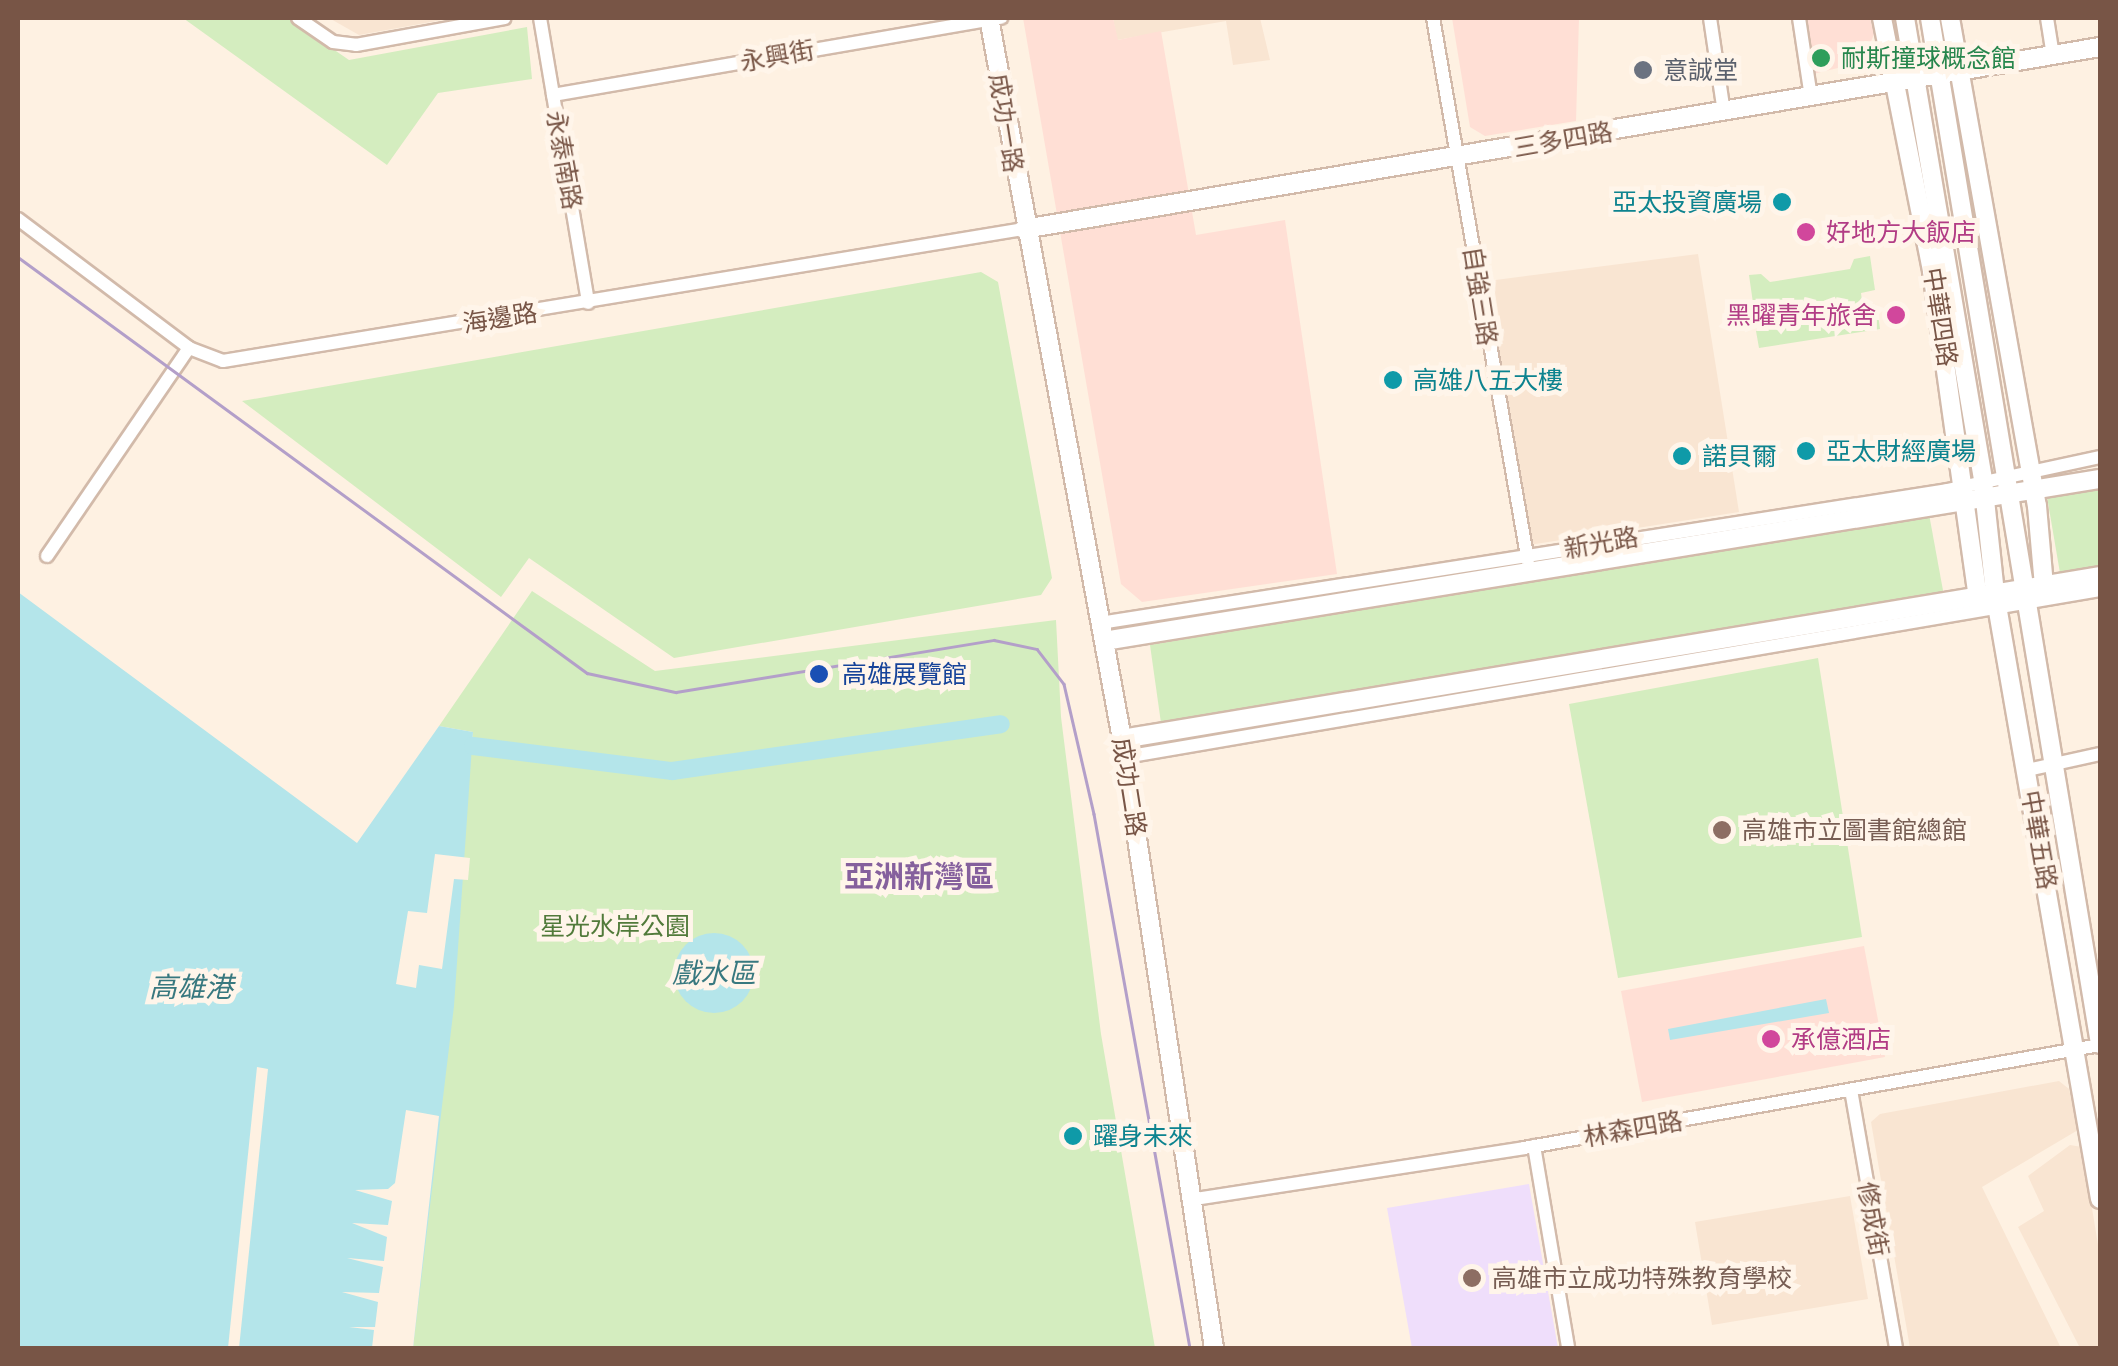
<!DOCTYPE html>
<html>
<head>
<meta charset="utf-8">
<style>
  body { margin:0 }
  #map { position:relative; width:2118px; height:1366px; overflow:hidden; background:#fef1e2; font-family:Ubuntu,"Noto Sans TC",sans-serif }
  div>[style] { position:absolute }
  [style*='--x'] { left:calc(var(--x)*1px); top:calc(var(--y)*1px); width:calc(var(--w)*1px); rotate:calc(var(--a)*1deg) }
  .residential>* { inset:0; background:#f9e5d2 }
  .commercial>* { inset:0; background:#ffdfd5 }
  .education>* { inset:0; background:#efdefb }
  .green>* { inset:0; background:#d4edbf }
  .water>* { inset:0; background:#b4e5ea }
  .round { border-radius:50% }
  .pier>* { inset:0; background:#fef1e2 }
  .canal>* { height:18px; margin:-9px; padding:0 9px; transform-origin:9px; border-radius:9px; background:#b4e5ea }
  .roads { filter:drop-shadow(2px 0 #d2baaa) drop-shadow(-2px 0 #d2baaa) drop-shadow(0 2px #d2baaa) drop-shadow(0 -2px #d2baaa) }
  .street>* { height:12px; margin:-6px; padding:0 6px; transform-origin:6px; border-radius:6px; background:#fff }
  .secondary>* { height:18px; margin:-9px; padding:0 9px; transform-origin:9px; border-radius:9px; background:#fff }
  .tram>* { height:2.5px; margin:-1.25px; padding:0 1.25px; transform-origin:1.25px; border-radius:1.25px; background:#b39fc9 }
  .dots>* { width:28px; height:28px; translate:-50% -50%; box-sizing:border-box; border:5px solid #fff5ea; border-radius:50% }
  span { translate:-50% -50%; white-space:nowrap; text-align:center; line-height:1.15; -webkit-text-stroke:10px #fff5ea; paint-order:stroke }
  .street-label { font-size:25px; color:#785546 }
  .leisure-label { font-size:25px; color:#27864d }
  .left { translate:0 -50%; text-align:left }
  .worship-label { font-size:25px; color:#5b616d }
  .culture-label { font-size:25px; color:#0d838f }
  .right { translate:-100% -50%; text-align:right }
  .hotel-label { font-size:25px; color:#b23c85 }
  .transit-label { font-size:25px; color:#164399 }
  .education-label { font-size:25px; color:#785e54 }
  .park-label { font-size:25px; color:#517a3a }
  .water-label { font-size:28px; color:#38787f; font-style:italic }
  .quarter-label { font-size:30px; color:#85609d; font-weight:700 }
  .frame { position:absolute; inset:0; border:20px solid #785546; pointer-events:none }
</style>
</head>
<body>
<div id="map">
  <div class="residential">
    <div style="clip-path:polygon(329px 18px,453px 18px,359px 35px)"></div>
    <div style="clip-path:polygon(1113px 18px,1260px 18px,1270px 60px,1233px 65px,1226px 21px,1117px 40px)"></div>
    <div style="clip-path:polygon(1698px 254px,1739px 512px,1529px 545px,1488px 281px)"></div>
    <div style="clip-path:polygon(2059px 1081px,2069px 1089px,2078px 1130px,1982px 1187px,2061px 1348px,1910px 1348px,1871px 1122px,1880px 1114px)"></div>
    <div style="clip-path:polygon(2070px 1145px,2082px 1147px,2100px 1257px,2100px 1348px,2080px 1348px,2018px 1227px,2044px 1211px,2028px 1176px)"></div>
    <div style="clip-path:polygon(1850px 1196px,1868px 1299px,1712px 1325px,1695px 1222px)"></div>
  </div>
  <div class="commercial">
    <div style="clip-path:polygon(1023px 18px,1113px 18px,1118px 40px,1161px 31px,1196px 235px,1285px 220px,1337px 574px,1142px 602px,1121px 584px)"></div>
    <div style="clip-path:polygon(1452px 18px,1579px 18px,1576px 121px,1485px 136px,1470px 127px)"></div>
    <div style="clip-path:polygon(1804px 18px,1870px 18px,1874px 34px,1863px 62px,1813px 74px)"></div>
    <div style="clip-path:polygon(1864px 946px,1885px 1057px,1642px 1102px,1621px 991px)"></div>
  </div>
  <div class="education">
    <div style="clip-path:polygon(1529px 1184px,1558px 1348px,1412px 1348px,1387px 1208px)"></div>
  </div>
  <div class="green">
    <div style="clip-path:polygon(183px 18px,288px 18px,349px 60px,527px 27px,532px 79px,438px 93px,387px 165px)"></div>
    <div style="clip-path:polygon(1870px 256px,1875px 290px,1861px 293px,1863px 309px,1877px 307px,1880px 329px,1759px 348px,1756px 331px,1768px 328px,1766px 316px,1755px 317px,1749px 275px,1761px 274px,1770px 282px,1850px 269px,1854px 259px)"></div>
    <div style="clip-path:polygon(981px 272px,998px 282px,1052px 578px,1041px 595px,674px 658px,529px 558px,501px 597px,242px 401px)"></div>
    <div style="clip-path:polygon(2100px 481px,2100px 566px,2060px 573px,2046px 491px)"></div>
    <div style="clip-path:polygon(1929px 514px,1944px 596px,1161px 723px,1150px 645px)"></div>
    <div style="clip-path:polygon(532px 591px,655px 671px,1056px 620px,1061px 717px,1101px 1034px,1155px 1348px,413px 1348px,473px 732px,439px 726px)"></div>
    <div style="clip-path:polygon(1818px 658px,1862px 937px,1618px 978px,1569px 704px)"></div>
  </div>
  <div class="water">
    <div style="clip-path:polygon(18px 592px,357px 843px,439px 726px,473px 732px,454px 1006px,413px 1348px,18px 1348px)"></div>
    <div class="round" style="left:674px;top:933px;width:80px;height:80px"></div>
    <div style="clip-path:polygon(1826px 999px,1829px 1013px,1670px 1040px,1668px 1029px)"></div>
  </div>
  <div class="pier">
    <div style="clip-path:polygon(435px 854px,470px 858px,468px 880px,454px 879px,442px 969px,419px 965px,416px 988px,396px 984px,408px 911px,427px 913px)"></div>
    <div style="clip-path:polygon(257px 1067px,268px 1069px,239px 1348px,228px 1348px)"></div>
    <div style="clip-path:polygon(406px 1110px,439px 1116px,413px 1348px,372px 1348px,374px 1330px,349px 1327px,375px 1327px,378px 1302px,342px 1292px,379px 1293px,383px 1267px,347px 1258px,384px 1261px,387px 1237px,352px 1223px,388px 1225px,392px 1201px,355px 1190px,388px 1189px,395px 1183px)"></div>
  </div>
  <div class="canal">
    <div style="--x:473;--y:746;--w:201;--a:7.2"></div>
    <div style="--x:672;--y:771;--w:332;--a:-8.1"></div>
  </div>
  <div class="roads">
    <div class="street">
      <div style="--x:298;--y:18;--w:42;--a:34.4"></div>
      <div style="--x:333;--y:42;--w:23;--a:7"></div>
      <div style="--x:356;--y:45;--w:151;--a:-10.3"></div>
      <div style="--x:540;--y:18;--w:289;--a:80.4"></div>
      <div style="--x:1433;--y:18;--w:551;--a:80.08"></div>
      <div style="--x:1710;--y:18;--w:96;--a:81.6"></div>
      <div style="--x:1799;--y:18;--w:80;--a:81.4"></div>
      <div style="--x:2047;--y:18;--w:37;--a:81"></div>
      <div style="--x:553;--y:95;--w:455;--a:-9.8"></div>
      <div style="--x:18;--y:219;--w:214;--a:37"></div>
      <div style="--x:189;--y:348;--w:36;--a:21"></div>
      <div style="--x:223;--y:361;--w:812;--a:-9.36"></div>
      <div style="--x:47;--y:556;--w:252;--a:-55.7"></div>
      <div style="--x:1100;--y:623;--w:857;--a:-8.92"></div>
      <div style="--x:1947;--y:490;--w:157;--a:-12.2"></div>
      <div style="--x:1125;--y:757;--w:989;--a:-9.72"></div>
      <div style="--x:2027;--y:770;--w:75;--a:-12.4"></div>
      <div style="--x:1851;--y:1090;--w:262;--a:80.1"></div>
      <div style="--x:1534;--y:1146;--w:205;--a:80.4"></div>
      <div style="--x:1189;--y:1200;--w:339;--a:-8.8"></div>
      <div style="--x:1524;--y:1148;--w:585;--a:-10.14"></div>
    </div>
    <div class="secondary">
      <div style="--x:989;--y:18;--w:733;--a:79.55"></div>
      <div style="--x:1122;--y:739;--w:616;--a:81.41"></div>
      <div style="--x:1882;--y:18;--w:258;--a:78.8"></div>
      <div style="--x:1932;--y:271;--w:331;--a:82"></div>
      <div style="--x:1978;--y:599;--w:10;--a:24"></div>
      <div style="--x:1905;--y:18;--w:470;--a:80.4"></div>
      <div style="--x:1983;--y:481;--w:114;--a:83.9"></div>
      <div style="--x:1995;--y:594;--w:614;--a:80.15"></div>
      <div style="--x:1930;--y:18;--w:1040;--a:80.59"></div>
      <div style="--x:1950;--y:18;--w:496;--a:79.9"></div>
      <div style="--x:2037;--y:506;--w:80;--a:85"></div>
      <div style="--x:2044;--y:586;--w:9;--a:139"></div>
      <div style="--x:1024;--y:229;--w:1091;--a:-9.6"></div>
      <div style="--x:1104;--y:641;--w:1009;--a:-9.24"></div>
      <div style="--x:1122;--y:739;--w:991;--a:-9.46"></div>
    </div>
  </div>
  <div class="tram">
    <div style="--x:18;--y:257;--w:705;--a:36.17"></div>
    <div style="--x:587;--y:673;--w:91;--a:12.1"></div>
    <div style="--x:676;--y:692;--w:322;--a:-9.3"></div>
    <div style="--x:994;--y:640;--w:44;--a:11.8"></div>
    <div style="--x:1037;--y:649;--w:44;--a:52.4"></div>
    <div style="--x:1064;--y:684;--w:133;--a:77"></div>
    <div style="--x:1094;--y:814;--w:543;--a:79.81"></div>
  </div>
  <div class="dots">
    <div style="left:1821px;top:58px;background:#2e9e5b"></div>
    <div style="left:1643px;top:70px;background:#6b7280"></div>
    <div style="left:1782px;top:202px;background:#0f9aa8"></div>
    <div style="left:1806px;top:232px;background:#d1479c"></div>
    <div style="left:1896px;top:315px;background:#d1479c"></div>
    <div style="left:1393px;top:380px;background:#0f9aa8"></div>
    <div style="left:1806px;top:451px;background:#0f9aa8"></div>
    <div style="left:1682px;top:456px;background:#0f9aa8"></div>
    <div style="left:819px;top:674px;background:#1a4fb4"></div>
    <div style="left:1722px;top:830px;background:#8d6e63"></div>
    <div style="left:1771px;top:1039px;background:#d1479c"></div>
    <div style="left:1073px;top:1136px;background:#0f9aa8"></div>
    <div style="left:1472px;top:1278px;background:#8d6e63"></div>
  </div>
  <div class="street-label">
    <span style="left:777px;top:56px;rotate:-10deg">永興街</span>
    <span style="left:1006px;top:123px;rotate:81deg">成功一路</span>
    <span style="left:1563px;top:140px;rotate:-10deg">三多四路</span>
    <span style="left:564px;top:160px;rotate:80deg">永泰南路</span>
    <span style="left:1480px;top:296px;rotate:81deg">自強三路</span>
    <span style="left:1940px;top:317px;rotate:81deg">中華四路</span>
    <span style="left:500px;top:318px;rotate:-9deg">海邊路</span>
    <span style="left:1601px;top:543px;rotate:-10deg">新光路</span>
    <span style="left:1129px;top:787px;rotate:81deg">成功二路</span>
    <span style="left:2039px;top:840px;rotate:80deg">中華五路</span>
    <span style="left:1633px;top:1129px;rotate:-10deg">林森四路</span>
    <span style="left:1873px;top:1219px;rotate:80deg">修成街</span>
  </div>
  <div class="leisure-label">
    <span class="left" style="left:1841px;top:58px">耐斯撞球概念館</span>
  </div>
  <div class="worship-label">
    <span class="left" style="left:1663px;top:70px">意誠堂</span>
  </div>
  <div class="culture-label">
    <span class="right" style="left:1762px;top:202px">亞太投資廣場</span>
    <span class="left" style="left:1413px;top:380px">高雄八五大樓</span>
    <span class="left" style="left:1826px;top:451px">亞太財經廣場</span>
    <span class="left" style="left:1702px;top:456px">諾貝爾</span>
    <span class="left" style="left:1093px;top:1136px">躍身未來</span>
  </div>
  <div class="hotel-label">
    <span class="left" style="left:1826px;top:232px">好地方大飯店</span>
    <span class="right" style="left:1876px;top:315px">黑曜青年旅舍</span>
    <span class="left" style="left:1791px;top:1039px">承億酒店</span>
  </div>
  <div class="transit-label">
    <span class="left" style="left:842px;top:674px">高雄展覽館</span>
  </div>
  <div class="education-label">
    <span class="left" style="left:1742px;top:830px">高雄市立圖書館總館</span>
    <span class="left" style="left:1492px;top:1278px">高雄市立成功特殊教育學校</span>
  </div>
  <div class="park-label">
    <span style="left:615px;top:926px">星光水岸公園</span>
  </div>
  <div class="water-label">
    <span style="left:714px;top:973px">戲水區</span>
    <span style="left:191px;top:987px">高雄港</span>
  </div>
  <div class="quarter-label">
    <span style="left:919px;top:876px">亞洲新灣區</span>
  </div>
  <div class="frame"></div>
</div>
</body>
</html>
